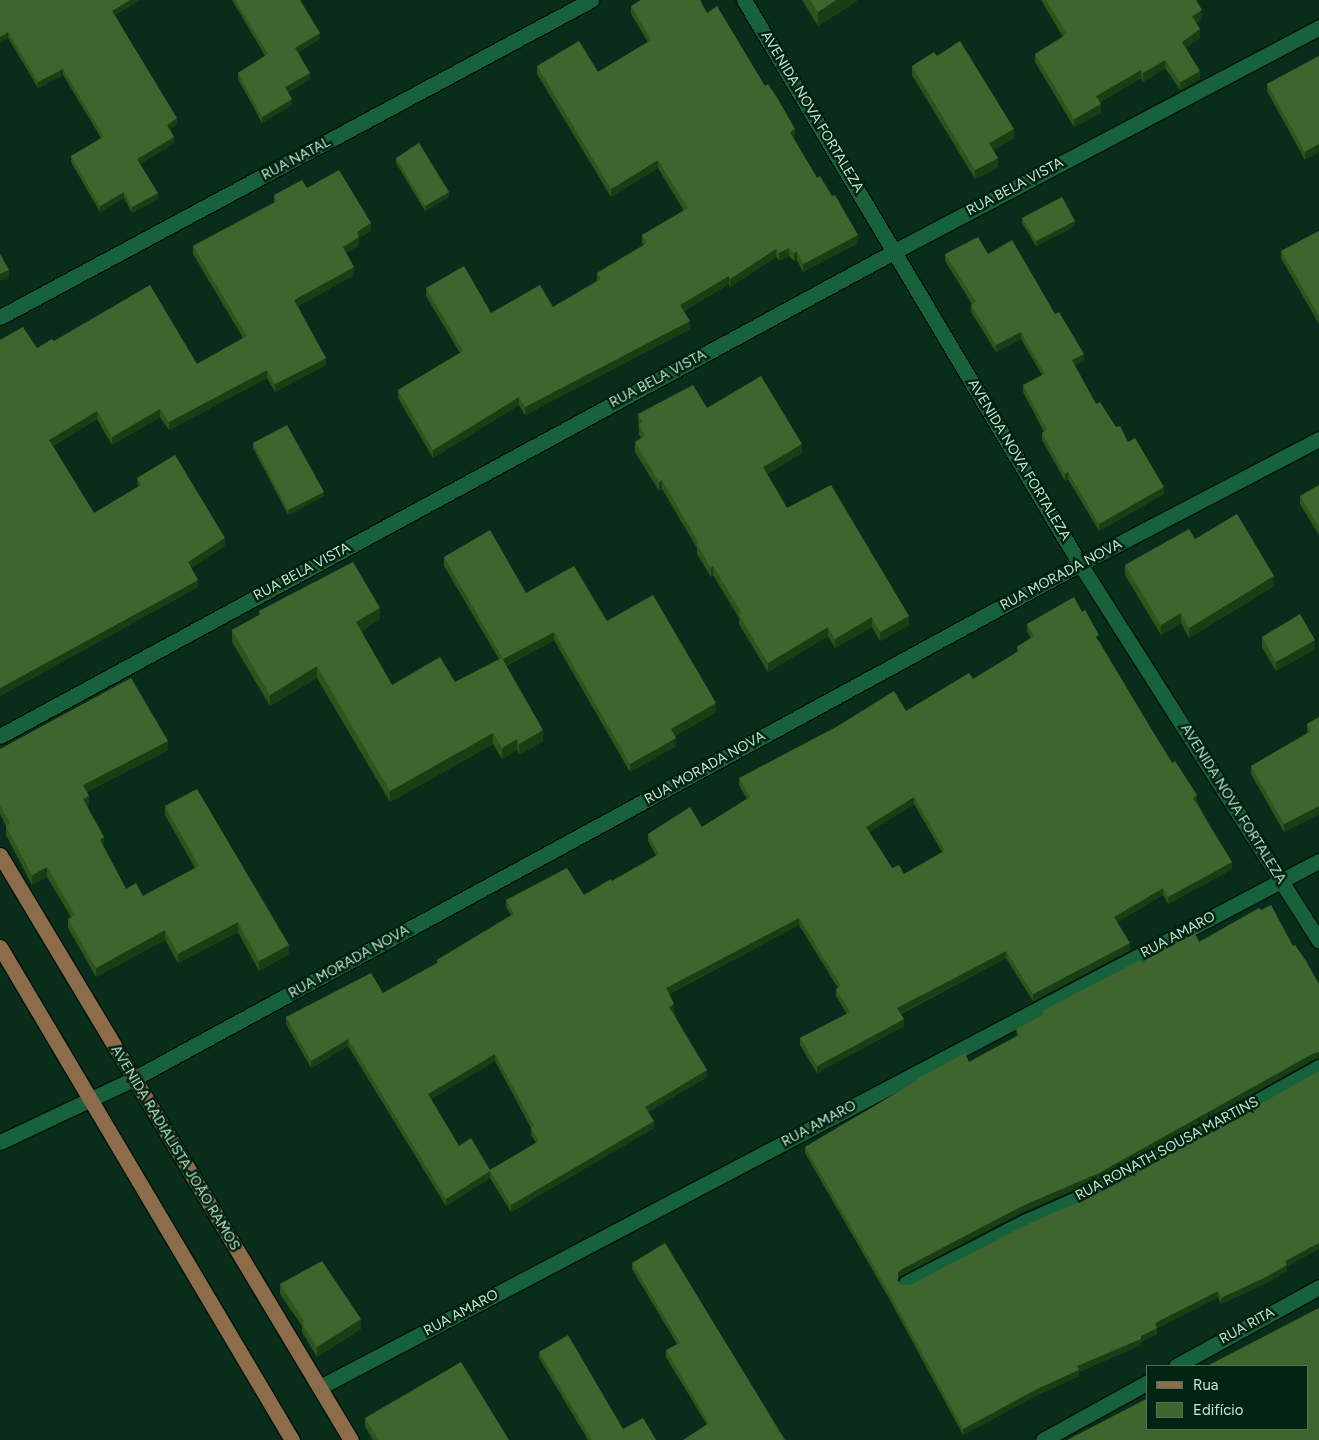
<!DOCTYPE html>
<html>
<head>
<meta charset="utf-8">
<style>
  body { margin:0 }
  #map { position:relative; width:1319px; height:1440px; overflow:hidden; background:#082e1b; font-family:Figtree,sans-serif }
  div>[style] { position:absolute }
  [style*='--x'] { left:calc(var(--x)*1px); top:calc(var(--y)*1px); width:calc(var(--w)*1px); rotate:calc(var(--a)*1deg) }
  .roads { filter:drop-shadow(1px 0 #011408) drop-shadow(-1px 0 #011408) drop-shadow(0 1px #011408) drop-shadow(0 -1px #011408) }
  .minor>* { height:15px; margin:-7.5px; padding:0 7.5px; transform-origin:7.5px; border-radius:7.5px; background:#18613d }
  .major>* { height:15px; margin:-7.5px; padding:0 7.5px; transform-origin:7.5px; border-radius:7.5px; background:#8c6c4b }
  .wall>* { inset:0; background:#2d551b }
  .shaded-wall>* { inset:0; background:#183f13 }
  .building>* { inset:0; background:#3e652e }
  span { translate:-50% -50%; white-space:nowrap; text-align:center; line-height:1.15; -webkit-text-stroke:5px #002411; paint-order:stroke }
  .street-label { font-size:14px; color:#c5e7d1 }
  .legend { position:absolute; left:1146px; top:1365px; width:162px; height:65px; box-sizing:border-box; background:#002411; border:1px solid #4f725e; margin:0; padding:6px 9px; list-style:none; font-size:15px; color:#c5e7d1 }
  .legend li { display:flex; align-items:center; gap:10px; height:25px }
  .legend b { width:25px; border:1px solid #4f725e }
</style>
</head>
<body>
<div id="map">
  <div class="roads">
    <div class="minor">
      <div style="--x:744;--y:0;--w:656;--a:59.22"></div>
      <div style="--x:1080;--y:564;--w:446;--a:57.6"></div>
      <div style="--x:0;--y:317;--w:671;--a:-28.21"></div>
      <div style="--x:0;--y:736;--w:1018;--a:-28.45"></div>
      <div style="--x:895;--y:251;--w:480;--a:-27.8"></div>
      <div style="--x:0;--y:1142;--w:147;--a:-25.3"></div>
      <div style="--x:133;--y:1079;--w:1078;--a:-28.54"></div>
      <div style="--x:1080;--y:564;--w:270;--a:-27.6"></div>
      <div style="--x:906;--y:1283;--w:133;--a:-27.3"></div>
      <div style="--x:1024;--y:1222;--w:86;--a:-23.9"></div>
      <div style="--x:1103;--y:1187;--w:247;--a:-29.1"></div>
      <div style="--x:1176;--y:1366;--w:163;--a:-28.9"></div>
      <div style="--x:320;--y:1387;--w:1129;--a:-27.77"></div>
      <div style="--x:1043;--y:1440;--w:120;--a:-28.9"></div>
    </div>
    <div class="major">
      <div style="--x:0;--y:855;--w:682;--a:59.04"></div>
      <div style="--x:0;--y:947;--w:573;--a:59.36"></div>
    </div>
  </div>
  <div class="wall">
    <div style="clip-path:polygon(0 0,140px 0,115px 15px,177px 124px,170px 129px,174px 143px,140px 164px,158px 199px,132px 213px,124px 198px,100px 212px,71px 162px,71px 156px,101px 138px,63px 75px,38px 88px,8px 38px,0 43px)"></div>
    <div style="clip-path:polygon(232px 0,300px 0,320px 39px,298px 52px,310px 79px,288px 92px,292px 105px,262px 123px,238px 79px,238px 73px,265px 56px)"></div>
    <div style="clip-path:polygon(802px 0,857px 0,857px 1px,818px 26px)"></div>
    <div style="clip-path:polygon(1041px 0,1196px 0,1202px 19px,1196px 23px,1200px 38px,1185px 48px,1200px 79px,1180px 90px,1165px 68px,1143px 82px,1141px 78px,1100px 102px,1101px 113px,1074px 127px,1035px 62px,1035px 54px,1063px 37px)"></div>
    <div style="clip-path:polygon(631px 6px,707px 13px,795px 137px,793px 138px,817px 178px,858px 243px,803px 272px,797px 260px,794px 261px,789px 256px,779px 261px,776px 257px,730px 287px,729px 284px,684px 311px,690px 329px,525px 415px,519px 405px,433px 458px,398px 398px,398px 390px,460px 353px,426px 296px,426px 288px,491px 313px,553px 307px,597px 281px,597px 273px,644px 245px,642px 243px,642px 235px,684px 211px,658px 168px,611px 197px,537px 74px,537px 66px,598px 72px,648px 42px,631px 14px)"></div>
    <div style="clip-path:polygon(937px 56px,1014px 138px,993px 150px,998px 167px,975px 179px,912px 75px,912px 66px)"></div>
    <div style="clip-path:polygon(1319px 56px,1305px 160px,1267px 91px,1267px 84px)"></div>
    <div style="clip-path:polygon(396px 158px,449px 197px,425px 211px,396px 163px)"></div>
    <div style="clip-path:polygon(307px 188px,371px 231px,359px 238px,359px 245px,346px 253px,354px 275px,298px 306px,326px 365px,275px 392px,267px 378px,169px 430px,160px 417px,112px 445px,97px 419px,53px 446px,94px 513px,138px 487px,137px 478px,225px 546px,191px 568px,198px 587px,0 696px,0 340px,37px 348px,197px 364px,243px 338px,193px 254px,193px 246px,274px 203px,274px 195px)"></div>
    <div style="clip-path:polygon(1022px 218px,1075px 226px,1036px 246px,1022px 223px)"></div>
    <div style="clip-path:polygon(1319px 231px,1319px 324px,1281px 258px,1281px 251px)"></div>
    <div style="clip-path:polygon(945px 254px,988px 254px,1055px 314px,1084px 361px,1074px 365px,1096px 404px,1128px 442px,1164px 494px,1099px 531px,1068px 479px,1065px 481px,1042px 440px,1042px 433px,1044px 432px,1023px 392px,1023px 385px,1042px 375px,1021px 339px,996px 352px,971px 312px,971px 305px,972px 304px,945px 261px)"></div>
    <div style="clip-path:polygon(707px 408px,802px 453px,767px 474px,787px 508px,909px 625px,880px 641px,872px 627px,835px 648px,828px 636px,768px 672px,739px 624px,739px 618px,713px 575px,711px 577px,697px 554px,697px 548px,662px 489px,659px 491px,635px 452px,635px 442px,641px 438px,639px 434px,638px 414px)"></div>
    <div style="clip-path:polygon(253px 443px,324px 496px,288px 515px,253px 448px)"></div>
    <div style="clip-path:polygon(1319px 485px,1319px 535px,1300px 504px,1300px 496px)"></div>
    <div style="clip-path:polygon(444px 557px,526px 593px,607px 621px,716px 712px,675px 736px,676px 746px,630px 772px,554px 640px,506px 666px,543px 741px,519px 755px,517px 750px,502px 759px,493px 744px,390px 802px,317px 678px,270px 706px,232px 642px,232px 630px,259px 615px,259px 611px,380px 619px,361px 631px,392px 685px,455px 682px,499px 659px,444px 566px)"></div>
    <div style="clip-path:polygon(1125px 565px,1274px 586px,1189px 638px,1181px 623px,1161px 635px,1125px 575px)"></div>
    <div style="clip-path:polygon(evenodd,1027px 624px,1099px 641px,1153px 732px,1197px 802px,1232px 869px,1168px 904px,1163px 895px,1117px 922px,1130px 950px,1033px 1001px,1006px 958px,901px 1014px,904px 1026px,817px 1073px,800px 1045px,800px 1038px,847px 1014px,836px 996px,836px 989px,838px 988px,799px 925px,669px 994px,674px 1011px,673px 1012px,707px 1077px,648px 1112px,654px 1128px,511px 1212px,490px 1178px,446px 1206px,348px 1046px,311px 1068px,286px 1024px,286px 1017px,383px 993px,437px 963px,437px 960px,511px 915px,506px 907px,506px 900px,584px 895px,612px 881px,656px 856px,648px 841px,648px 834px,702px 827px,747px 799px,739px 785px,739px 778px,906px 711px,973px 679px,1017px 652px,1017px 647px,1031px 638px,1027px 631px,1027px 624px,914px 804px,942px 852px,904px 874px,892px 868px,869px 832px,914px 804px,1027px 624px,495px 1061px,531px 1128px,531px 1135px,536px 1143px,490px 1170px,459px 1146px,431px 1099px,495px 1061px)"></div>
    <div style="clip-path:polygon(1262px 637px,1315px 649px,1276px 671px,1262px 647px)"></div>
    <div style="clip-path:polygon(1319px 717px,1319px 814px,1284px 832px,1251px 774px,1251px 766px,1308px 733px,1307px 732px,1307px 724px)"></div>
    <div style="clip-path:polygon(0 749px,168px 750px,87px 792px,89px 805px,87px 806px,104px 847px,126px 889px,143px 896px,195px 868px,165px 815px,165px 806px,289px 954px,259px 971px,238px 932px,178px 963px,165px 940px,96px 977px,68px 928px,68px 919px,71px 917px,47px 877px,32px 885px,6px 835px,6px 826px,0 814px)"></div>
    <div style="clip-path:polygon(1199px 942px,1293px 946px,1319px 984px,1319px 1058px,1314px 1059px,1099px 1179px,1020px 1213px,902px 1275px,898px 1278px,898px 1281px,901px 1285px,910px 1285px,1108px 1189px,1319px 1071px,1319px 1249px,1287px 1266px,1287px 1271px,1266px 1283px,1221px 1304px,1218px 1297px,1157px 1328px,1157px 1334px,1141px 1342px,1141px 1345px,1079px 1372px,1079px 1376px,1037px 1395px,963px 1435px,891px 1302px,805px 1153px,805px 1147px,917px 1081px,917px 1079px,969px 1062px,1017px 1036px,1016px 1029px,1042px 1015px,1042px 1011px,1141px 963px)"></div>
    <div style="clip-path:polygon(632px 1263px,785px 1440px,707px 1425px,666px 1357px,666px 1350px,677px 1344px,632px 1269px)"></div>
    <div style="clip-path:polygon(280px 1284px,361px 1329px,317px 1357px,302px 1332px,302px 1326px,280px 1294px)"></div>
    <div style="clip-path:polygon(539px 1352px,623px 1429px,656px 1440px,588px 1440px,539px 1358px)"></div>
    <div style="clip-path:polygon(365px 1418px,509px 1440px,373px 1440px,365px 1427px)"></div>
  </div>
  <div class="shaded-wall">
    <div style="clip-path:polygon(130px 0,140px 0,112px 17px,112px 11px)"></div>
    <div style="clip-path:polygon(836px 0,857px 0,857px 1px,818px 26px,818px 12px)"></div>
    <div style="clip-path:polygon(1202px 10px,1202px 19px,1192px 25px,1192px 16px)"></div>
    <div style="clip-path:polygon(1200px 29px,1200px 38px,1182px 50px,1182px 42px)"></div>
    <div style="clip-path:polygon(8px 32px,8px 38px,0 43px,0 37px)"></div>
    <div style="clip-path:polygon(320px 33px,320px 39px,295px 54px,295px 48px)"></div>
    <div style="clip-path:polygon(1165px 60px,1165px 68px,1143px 82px,1143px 73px)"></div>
    <div style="clip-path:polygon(63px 69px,63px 75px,38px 88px,38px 82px)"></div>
    <div style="clip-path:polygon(1141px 70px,1141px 78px,1096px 104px,1096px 96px)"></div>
    <div style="clip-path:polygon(1200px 71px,1200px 79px,1180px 90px,1180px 82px)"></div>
    <div style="clip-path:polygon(310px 73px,310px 79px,285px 93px,285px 87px)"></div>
    <div style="clip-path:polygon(292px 99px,292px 105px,262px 123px,262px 117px)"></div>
    <div style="clip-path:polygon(1101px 104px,1101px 113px,1074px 127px,1074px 119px)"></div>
    <div style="clip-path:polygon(177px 118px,177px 124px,167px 131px,167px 125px)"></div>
    <div style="clip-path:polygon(795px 129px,795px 137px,790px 140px,790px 132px)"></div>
    <div style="clip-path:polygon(1014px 129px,1014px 138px,989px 152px,989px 143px)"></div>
    <div style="clip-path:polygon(174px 137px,174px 143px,137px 166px,137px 159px)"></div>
    <div style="clip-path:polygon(1319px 144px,1319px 152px,1305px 160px,1305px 152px)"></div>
    <div style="clip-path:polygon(998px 158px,998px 167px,975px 179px,975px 170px)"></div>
    <div style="clip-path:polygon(658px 160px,658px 168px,611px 197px,611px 189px)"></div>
    <div style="clip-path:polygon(124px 192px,124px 198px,100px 212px,100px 206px)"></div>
    <div style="clip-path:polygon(449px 192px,449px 197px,425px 211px,425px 206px)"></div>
    <div style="clip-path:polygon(158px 193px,158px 199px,132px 213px,132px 207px)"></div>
    <div style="clip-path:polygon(1075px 221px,1075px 226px,1036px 246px,1036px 241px)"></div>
    <div style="clip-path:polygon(371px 223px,371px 231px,359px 238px,359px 245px,343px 255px,343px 247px,357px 232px)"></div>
    <div style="clip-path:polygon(858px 235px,858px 243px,803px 272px,803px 264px)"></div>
    <div style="clip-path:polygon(789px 248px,789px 256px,779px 261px,779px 253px)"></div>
    <div style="clip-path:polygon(776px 249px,776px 257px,730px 287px,730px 279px)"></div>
    <div style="clip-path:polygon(797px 251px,797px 260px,794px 261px,794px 253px)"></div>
    <div style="clip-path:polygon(354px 267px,354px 275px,294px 308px,294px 300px)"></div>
    <div style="clip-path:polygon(9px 270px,9px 277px,0 281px,0 274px)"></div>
    <div style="clip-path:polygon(729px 276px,729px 284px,680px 313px,680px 305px)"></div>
    <div style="clip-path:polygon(690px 321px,690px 329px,525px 415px,525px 407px)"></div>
    <div style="clip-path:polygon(1021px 332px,1021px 339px,996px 352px,996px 345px)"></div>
    <div style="clip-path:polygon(1084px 354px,1084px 361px,1072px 367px,1072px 360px)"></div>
    <div style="clip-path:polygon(326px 358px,326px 365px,275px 392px,275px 384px)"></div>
    <div style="clip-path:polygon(267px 370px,267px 378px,169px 430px,169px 422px)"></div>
    <div style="clip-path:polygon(519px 397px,519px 405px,433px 458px,433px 450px)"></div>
    <div style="clip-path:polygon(160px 409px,160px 417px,112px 445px,112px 437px)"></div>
    <div style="clip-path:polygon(97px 411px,97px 419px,49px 448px,49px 440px)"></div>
    <div style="clip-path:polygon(802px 444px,802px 453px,763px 477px,763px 467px)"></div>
    <div style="clip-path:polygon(1068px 472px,1068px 479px,1065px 481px,1065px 474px)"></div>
    <div style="clip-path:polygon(662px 480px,662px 489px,659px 491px,659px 482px)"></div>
    <div style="clip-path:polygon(1164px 487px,1164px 494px,1099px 531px,1099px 524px)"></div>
    <div style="clip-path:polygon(324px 492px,324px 496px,288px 515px,288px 510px)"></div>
    <div style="clip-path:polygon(225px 538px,225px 546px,188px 570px,188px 562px)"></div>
    <div style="clip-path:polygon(713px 566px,713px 575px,711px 577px,711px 568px)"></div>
    <div style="clip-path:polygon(1274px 576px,1274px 586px,1189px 638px,1189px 628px)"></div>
    <div style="clip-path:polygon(198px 580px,198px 587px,0 696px,0 688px)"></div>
    <div style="clip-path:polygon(380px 608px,380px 619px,356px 634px,356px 622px)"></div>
    <div style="clip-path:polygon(1181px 613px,1181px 623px,1161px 635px,1161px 625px)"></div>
    <div style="clip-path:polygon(909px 616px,909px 625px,880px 641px,880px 632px)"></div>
    <div style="clip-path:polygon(872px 617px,872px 627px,835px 648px,835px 639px)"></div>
    <div style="clip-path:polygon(828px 627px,828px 636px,768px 672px,768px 663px)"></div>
    <div style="clip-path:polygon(554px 632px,554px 640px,503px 667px,503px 659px)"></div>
    <div style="clip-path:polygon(1315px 640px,1315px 649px,1276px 671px,1276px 662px)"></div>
    <div style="clip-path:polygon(317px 666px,317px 678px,270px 706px,270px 695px)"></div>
    <div style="clip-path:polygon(716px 703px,716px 712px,671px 738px,671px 729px)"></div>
    <div style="clip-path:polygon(543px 730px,543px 741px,519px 755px,519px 744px)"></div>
    <div style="clip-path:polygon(493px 733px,493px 744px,390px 802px,390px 791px)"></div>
    <div style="clip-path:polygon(676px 738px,676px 746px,630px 772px,630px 764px)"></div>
    <div style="clip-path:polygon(517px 739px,517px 750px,502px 759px,502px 748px)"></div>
    <div style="clip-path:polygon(168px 741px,168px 750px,83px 794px,83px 785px)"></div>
    <div style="clip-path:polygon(1197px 795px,1197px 802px,1193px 805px,1193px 798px)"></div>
    <div style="clip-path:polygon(89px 796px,89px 805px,83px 809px,83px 799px)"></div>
    <div style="clip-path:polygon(914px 797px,914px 804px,866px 834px,866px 827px)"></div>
    <div style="clip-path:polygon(1319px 806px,1319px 814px,1284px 832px,1284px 824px)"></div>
    <div style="clip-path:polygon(104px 837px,104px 847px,100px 849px,100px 840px)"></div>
    <div style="clip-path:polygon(1232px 862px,1232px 869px,1168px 904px,1168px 897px)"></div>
    <div style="clip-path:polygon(47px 867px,47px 877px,32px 885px,32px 875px)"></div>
    <div style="clip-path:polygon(1163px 888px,1163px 895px,1114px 924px,1114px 917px)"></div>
    <div style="clip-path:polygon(799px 918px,799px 925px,666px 995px,666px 988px)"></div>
    <div style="clip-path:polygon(238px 922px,238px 932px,178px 963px,178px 954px)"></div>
    <div style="clip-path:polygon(165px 930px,165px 940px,96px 977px,96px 968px)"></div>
    <div style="clip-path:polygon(1130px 943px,1130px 950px,1033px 1001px,1033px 994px)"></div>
    <div style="clip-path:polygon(289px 945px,289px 954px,259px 971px,259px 961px)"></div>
    <div style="clip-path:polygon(1006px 951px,1006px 958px,897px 1015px,897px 1008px)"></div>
    <div style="clip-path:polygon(674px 1004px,674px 1011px,669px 1014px,669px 1007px)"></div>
    <div style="clip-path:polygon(904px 1019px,904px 1026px,817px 1073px,817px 1066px)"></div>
    <div style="clip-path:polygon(348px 1039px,348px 1046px,311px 1068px,311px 1061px)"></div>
    <div style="clip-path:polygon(1319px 1052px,1319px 1058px,1314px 1059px,1099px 1179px,1020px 1213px,902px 1275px,898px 1278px,898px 1272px,902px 1269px,1314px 1053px)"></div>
    <div style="clip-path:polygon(495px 1054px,495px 1061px,428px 1101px,428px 1094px)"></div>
    <div style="clip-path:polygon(707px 1070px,707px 1077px,645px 1114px,645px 1107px)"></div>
    <div style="clip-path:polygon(654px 1121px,654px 1128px,511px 1212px,511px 1205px)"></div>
    <div style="clip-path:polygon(490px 1171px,490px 1178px,446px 1206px,446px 1199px)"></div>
    <div style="clip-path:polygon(1319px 1243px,1319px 1249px,1287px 1266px,1287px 1271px,1266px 1283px,1221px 1304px,1221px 1298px,1285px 1261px)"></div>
    <div style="clip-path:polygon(1218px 1291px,1218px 1297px,1157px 1328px,1157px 1334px,1141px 1342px,1141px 1345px,1079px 1372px,1079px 1376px,1037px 1395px,963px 1435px,963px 1429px,1077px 1366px,1141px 1336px,1155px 1323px)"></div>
    <div style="clip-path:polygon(361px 1319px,361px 1329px,317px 1357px,317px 1347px)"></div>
  </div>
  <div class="building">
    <div style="clip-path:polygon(0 0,130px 0,112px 11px,177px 118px,167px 125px,174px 137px,137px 159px,158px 193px,132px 207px,124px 192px,100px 206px,71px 156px,104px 137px,63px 69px,38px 82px,8px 32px,0 37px)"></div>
    <div style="clip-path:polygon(235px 0,300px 0,320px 33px,295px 48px,310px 73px,285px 87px,292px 99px,262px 117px,238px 73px,268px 54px)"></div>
    <div style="clip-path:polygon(641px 0,700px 0,707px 13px,717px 6px,765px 86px,768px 84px,778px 99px,795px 129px,790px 132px,817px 178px,820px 176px,832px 196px,835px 195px,858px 235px,803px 264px,797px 251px,794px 253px,789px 248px,779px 253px,776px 249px,730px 279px,729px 276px,680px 305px,690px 321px,525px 407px,519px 397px,433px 450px,398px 390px,463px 351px,426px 288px,464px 266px,491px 313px,540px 285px,553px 307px,601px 279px,597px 273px,647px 243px,642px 235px,688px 208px,658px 160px,611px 189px,537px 66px,579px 41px,598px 72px,651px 40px,631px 6px)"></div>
    <div style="clip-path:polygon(810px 0,836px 0,818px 12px)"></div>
    <div style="clip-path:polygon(1046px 0,1196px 0,1202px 10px,1192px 16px,1200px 29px,1182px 42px,1200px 71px,1180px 82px,1165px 60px,1143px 73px,1141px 70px,1096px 96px,1101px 104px,1074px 119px,1035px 54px,1067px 34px)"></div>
    <div style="clip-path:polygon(960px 41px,1014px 129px,989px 143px,998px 158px,975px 170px,912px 66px,934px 52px,937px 56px)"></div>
    <div style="clip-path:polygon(1319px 56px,1319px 144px,1305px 152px,1267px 84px)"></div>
    <div style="clip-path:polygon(419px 143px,449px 192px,425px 206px,396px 158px)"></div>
    <div style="clip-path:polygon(339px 170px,371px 223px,357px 232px,359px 237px,343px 247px,354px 267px,294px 300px,326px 358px,275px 384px,267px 370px,169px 422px,160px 409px,112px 437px,97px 411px,49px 440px,94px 513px,141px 485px,137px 478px,175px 455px,225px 538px,188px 562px,198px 580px,0 688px,0 340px,23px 327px,37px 348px,52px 339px,54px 341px,150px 285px,197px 364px,247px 336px,193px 246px,277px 201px,274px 195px,302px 180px,307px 188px)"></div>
    <div style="clip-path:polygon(1062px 197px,1075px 221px,1036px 241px,1022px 218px)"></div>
    <div style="clip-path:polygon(1319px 231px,1319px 316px,1281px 251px)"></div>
    <div style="clip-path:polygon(978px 237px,988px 254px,1012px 240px,1055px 314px,1059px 312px,1084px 354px,1072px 360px,1096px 404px,1100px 402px,1116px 427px,1120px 426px,1128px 442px,1135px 438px,1164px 487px,1099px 524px,1068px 472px,1065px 474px,1042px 433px,1047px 430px,1023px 385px,1045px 374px,1021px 332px,996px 345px,971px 305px,976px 302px,945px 254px)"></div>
    <div style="clip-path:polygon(0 254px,9px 270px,0 274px)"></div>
    <div style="clip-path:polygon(761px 376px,802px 444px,763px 467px,787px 508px,831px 485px,909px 616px,880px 632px,872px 617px,835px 639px,828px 627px,768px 663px,739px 615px,742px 613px,713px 566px,711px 568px,697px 544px,699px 543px,662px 480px,659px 482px,635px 442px,645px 436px,639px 424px,643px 422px,638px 414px,693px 385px,707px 408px)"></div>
    <div style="clip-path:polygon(287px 425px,324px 492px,288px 510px,253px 443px)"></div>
    <div style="clip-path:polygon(1319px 485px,1319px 527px,1300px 496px)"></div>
    <div style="clip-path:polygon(1237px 514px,1274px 576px,1189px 628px,1181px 613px,1161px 625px,1125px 565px,1189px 529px,1195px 539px)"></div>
    <div style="clip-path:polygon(490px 530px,526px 593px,574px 566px,607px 621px,653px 595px,716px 703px,671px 729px,676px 738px,630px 764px,554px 632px,503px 659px,444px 557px)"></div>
    <div style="clip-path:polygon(353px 562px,380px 608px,356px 622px,392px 685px,440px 657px,455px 682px,502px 658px,543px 730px,519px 744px,517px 739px,502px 748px,493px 733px,390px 791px,317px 666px,270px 695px,232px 630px,261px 614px,259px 611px)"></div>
    <div style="clip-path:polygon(evenodd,1074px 597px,1082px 612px,1085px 610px,1099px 635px,1096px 637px,1153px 732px,1172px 763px,1175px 761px,1197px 795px,1193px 798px,1232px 862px,1168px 897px,1163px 888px,1114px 917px,1130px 943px,1033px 994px,1006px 951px,897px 1008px,904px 1019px,817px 1066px,800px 1038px,850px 1012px,836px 989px,841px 986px,799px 918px,666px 988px,674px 1004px,669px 1007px,707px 1070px,645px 1107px,654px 1121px,511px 1205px,490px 1171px,446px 1199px,348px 1039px,311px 1061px,286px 1017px,371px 973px,383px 993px,439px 962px,437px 960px,514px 914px,506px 900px,567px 868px,584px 895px,611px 879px,612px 881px,659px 854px,648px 834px,690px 807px,702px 827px,750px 797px,739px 778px,838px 726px,894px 691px,906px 711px,969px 673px,973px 679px,1019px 651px,1017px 647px,1034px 636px,1027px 624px,1074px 597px,914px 797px,945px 851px,904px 874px,899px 865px,892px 868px,866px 827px,914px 797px,1074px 597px,495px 1054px,534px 1126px,531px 1128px,539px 1141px,490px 1170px,471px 1138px,459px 1146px,428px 1094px,495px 1054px)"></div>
    <div style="clip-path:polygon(1300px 614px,1315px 640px,1276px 662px,1262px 637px)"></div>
    <div style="clip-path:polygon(131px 678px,168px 741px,83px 785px,89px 796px,83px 799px,104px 837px,100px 840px,126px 889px,136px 883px,143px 896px,199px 866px,165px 806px,197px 789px,289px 945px,259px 961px,238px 922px,178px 954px,165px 930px,96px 968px,68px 919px,75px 915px,47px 867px,32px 875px,6px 826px,10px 823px,0 805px,0 749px)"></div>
    <div style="clip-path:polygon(1319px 717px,1319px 806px,1284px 824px,1251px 766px,1311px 731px,1307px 724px)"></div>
    <div style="clip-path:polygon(1271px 905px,1293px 946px,1295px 945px,1306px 961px,1319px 984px,1319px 1052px,1314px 1053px,1099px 1173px,1020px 1207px,902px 1269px,898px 1272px,898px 1281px,901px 1285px,910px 1285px,1028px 1224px,1108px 1189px,1319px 1071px,1319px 1243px,1285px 1261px,1287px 1265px,1266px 1277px,1221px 1298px,1218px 1291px,1155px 1323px,1157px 1328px,1141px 1336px,1141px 1339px,1077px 1366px,1079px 1370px,1037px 1389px,963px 1429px,891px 1296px,805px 1147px,918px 1080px,917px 1079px,965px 1053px,969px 1062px,1019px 1035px,1016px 1029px,1044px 1014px,1042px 1011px,1140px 960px,1141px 963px,1195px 933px,1199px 942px,1259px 908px,1261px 910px)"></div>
    <div style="clip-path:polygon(665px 1243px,785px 1440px,683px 1440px,709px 1423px,666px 1350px,680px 1343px,632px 1263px)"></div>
    <div style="clip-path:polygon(322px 1261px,361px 1319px,317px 1347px,302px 1323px,304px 1321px,280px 1284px)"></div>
    <div style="clip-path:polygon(1319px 1308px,1319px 1440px,1067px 1440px,1148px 1398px,1148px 1429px,1308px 1429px,1308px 1366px,1207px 1366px)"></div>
    <div style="clip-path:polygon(568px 1335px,623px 1429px,643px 1418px,656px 1440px,592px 1440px,539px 1352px)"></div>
    <div style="clip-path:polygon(461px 1362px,509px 1440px,379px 1440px,365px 1418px)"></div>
  </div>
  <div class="street-label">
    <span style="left:812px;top:112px;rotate:59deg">AVENIDA NOVA FORTALEZA</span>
    <span style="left:296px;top:159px;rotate:-28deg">RUA NATAL</span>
    <span style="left:1015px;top:187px;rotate:-28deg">RUA BELA VISTA</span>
    <span style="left:658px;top:379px;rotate:-28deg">RUA BELA VISTA</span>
    <span style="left:1019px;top:460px;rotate:59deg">AVENIDA NOVA FORTALEZA</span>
    <span style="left:302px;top:572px;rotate:-28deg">RUA BELA VISTA</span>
    <span style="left:1061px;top:575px;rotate:-28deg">RUA MORADA NOVA</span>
    <span style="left:705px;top:768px;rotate:-29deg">RUA MORADA NOVA</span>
    <span style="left:1233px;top:804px;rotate:58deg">AVENIDA NOVA FORTALEZA</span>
    <span style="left:1178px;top:935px;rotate:-28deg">RUA AMARO</span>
    <span style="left:349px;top:962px;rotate:-29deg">RUA MORADA NOVA</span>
    <span style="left:819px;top:1124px;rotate:-28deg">RUA AMARO</span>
    <span style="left:175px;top:1148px;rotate:59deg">AVENIDA RADIALISTA JOÃO RAMOS</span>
    <span style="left:1167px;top:1149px;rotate:-28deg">RUA RONATH SOUSA MARTINS</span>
    <span style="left:461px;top:1313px;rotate:-28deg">RUA AMARO</span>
    <span style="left:1247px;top:1326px;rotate:-29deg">RUA RITA</span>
  </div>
  <ul class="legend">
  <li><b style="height:6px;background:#8c6c4b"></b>Rua</li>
  <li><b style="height:14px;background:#3e652e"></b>Edifício</li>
  </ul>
</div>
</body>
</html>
